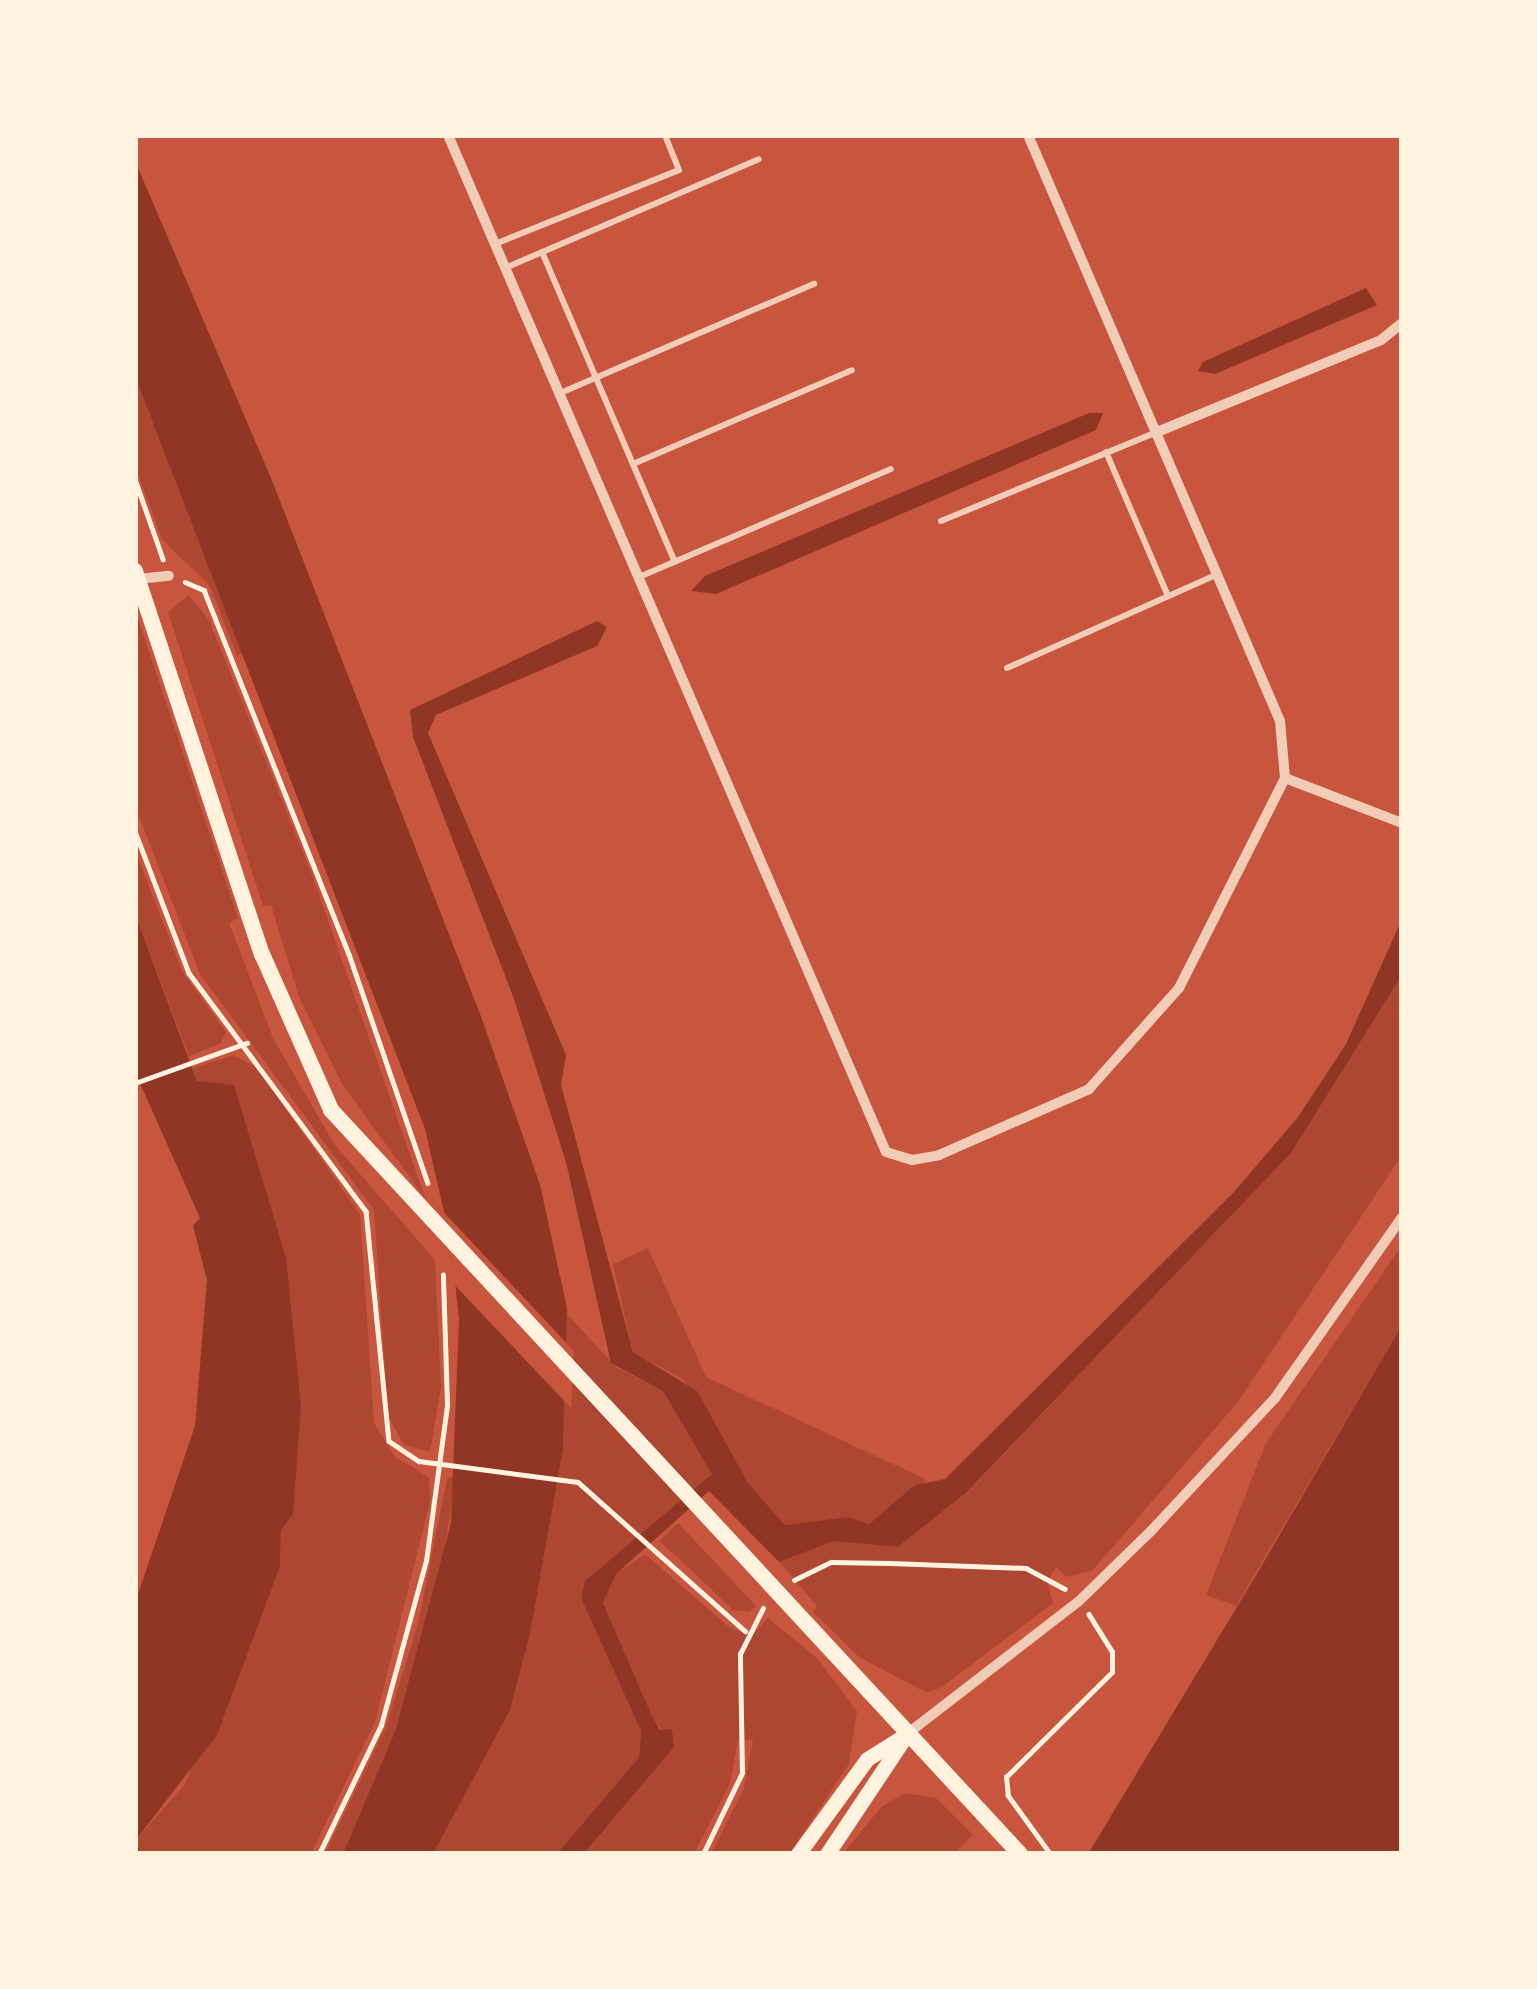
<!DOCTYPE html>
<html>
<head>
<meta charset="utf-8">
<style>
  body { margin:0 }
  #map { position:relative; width:1537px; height:1989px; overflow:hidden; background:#c8553d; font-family:Karla,sans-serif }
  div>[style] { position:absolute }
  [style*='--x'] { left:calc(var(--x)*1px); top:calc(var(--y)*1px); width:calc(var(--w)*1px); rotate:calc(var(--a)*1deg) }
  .green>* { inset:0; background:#ae4732 }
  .water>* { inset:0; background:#8f3625 }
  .pier>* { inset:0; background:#c8553d }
  .path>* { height:4.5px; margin:-2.25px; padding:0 2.25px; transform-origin:2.25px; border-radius:2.25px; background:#fff3e0 }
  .service>* { height:6px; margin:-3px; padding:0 3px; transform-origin:3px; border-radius:3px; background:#f1ccb7 }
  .minor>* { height:10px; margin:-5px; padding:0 5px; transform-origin:5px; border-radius:5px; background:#f1ccb7 }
  .secondary>* { height:15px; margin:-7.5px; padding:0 7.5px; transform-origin:7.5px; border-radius:7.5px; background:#fff3e0 }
  .primary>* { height:16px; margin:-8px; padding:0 8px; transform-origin:8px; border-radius:8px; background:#fff3e0 }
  span { translate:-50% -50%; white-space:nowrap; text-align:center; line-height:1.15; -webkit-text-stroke:9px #fff3e0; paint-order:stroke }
  .frame { position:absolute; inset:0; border:138px solid #fff3e0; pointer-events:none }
</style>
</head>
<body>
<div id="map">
  <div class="green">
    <div style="clip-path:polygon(135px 376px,185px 494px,242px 653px,237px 656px,210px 586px,162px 539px,135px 466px)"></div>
    <div style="clip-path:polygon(189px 595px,209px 620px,314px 880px,425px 1198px,342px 1084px,299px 997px,271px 905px,263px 906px,168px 612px)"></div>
    <div style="clip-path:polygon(135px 610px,238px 918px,229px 923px,273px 1038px,334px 1144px,435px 1260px,441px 1387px,430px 1452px,404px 1445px,388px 1416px,374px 1210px,200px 974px,135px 806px)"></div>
    <div style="clip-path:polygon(135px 850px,182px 971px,226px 1032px,221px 1043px,189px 1056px,135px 914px)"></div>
    <div style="clip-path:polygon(1402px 975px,1402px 1155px,1237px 1403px,1093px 1570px,1067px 1577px,1056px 1567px,1047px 1581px,1053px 1603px,942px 1687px,927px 1693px,859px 1657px,813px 1612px,817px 1606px,779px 1562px,834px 1541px,898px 1547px,967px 1493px,1291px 1153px)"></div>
    <div style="clip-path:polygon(233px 1055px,256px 1067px,360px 1214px,374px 1423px,395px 1457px,429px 1477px,430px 1502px,375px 1722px,311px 1854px,135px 1854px,135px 1841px,185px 1784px,280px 1566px,281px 1530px,193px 1068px)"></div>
    <div style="clip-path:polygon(1402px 1245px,1402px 1325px,1236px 1606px,1206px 1595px,1266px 1443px)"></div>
    <div style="clip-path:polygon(648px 1248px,706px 1377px,927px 1480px,868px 1524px,848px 1517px,785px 1525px,748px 1483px,684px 1380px,633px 1352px,613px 1264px)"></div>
    <div style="clip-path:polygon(567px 1314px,616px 1367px,663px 1391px,713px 1475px,585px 1581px,581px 1598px,641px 1731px,639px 1757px,557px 1854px,433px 1854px,510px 1710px,530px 1634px,563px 1449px)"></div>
    <div style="clip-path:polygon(456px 1474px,438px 1592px,396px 1729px,347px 1846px,343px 1854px,325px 1854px,386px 1727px,418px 1624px,447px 1479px)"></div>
    <div style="clip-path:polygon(678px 1523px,756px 1606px,749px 1612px,733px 1610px,660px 1541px)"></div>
    <div style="clip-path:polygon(645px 1554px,728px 1626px,751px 1636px,768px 1618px,817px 1658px,857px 1711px,849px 1764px,789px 1854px,711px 1854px,744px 1788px,753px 1739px,738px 1741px,730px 1784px,694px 1854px,585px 1854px,674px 1747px,652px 1716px,603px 1603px,616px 1574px)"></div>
    <div style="clip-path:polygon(906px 1793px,936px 1798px,973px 1835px,953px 1854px,843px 1854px,882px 1806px)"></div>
  </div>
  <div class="water">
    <div style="clip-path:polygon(135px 161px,271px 478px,482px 1019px,540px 1185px,567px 1308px,563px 1449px,530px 1634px,510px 1710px,433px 1854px,343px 1854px,396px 1729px,451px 1523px,459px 1320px,451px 1243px,425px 1129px,135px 376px)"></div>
    <div style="clip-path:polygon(1366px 288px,1377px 305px,1215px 374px,1198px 371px,1203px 362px)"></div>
    <div style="clip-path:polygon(1089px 413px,1103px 413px,1096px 430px,716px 594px,691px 591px,705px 576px)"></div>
    <div style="clip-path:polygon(597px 621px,607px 627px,597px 646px,436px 715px,428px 733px,566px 1055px,561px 1085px,633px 1352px,697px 1391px,748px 1483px,785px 1525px,848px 1517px,869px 1524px,915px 1485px,945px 1479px,1234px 1192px,1298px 1117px,1346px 1044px,1402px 919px,1402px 975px,1291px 1153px,966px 1493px,898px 1547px,834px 1541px,779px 1562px,709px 1491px,616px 1574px,603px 1603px,652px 1716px,660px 1730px,672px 1729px,674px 1747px,584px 1854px,557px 1854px,639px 1757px,641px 1731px,581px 1598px,585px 1581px,712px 1474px,663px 1391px,611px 1363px,566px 1162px,514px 999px,413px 737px,410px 710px)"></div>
    <div style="clip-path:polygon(135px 914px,197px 1081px,234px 1085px,286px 1258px,301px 1406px,293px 1514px,281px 1530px,280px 1566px,217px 1735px,135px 1841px,135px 1603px,195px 1426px,207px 1280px,193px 1226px,200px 1218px,135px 1072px)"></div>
    <div style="clip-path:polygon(1402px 1325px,1402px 1854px,1088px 1854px,1258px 1572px)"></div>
  </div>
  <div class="pier">
    <div style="clip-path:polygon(436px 1204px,574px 1351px,571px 1408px,448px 1278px)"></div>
  </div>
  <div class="path">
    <div style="--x:135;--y:479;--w:85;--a:70.7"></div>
    <div style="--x:185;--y:582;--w:21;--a:23"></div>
    <div style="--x:204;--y:590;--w:392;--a:68.3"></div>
    <div style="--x:349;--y:954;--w:242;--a:71"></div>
    <div style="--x:135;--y:831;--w:152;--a:69.2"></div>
    <div style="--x:189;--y:973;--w:297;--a:53.4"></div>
    <div style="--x:366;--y:1211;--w:231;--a:84.3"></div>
    <div style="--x:389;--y:1441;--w:36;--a:34"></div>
    <div style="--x:419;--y:1461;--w:160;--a:7.5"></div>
    <div style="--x:578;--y:1482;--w:224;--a:41.7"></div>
    <div style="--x:135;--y:1083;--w:119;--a:-19.7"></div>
    <div style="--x:794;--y:1580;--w:41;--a:-25.9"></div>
    <div style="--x:831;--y:1562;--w:59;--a:1"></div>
    <div style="--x:890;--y:1563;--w:136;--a:2.1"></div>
    <div style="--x:1026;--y:1568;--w:44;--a:28.3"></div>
    <div style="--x:319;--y:1854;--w:143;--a:-64.3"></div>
    <div style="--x:381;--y:1725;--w:170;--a:-74.7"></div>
    <div style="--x:426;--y:1561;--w:157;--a:-82.3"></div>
    <div style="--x:447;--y:1405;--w:130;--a:-91.8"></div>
    <div style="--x:703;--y:1854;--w:90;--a:-64.3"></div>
    <div style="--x:742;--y:1773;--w:119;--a:-91"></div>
    <div style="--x:740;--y:1654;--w:51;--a:-63.4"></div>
    <div style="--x:1050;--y:1854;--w:72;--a:-125.9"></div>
    <div style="--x:1008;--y:1796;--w:19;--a:-96"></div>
    <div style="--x:1006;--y:1777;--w:149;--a:-44.7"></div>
    <div style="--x:1112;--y:1672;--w:20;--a:-90"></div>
    <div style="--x:1112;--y:1652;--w:44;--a:-121.9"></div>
  </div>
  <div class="service">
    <div style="--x:495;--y:244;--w:198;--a:-21.9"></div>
    <div style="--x:679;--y:170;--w:38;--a:-112"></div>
    <div style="--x:542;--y:252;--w:337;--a:66.8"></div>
    <div style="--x:505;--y:268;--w:276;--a:-23.2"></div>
    <div style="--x:558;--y:394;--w:279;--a:-23.3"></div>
    <div style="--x:1106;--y:452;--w:157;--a:66.7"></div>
    <div style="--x:633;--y:464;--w:238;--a:-23.2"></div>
    <div style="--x:941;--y:521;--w:230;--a:-22.4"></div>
    <div style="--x:639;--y:577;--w:274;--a:-23.2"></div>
    <div style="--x:1007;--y:668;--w:231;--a:-24"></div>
  </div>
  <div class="minor">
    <div style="--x:448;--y:135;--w:1107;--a:66.7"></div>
    <div style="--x:886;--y:1152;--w:27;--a:17"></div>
    <div style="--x:912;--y:1160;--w:27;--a:-10"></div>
    <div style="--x:939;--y:1155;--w:164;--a:-23.7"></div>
    <div style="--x:1089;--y:1089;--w:135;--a:-48.3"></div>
    <div style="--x:1179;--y:988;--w:235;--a:-63.2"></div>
    <div style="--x:1028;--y:135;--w:638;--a:66.73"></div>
    <div style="--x:1280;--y:721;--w:57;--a:85"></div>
    <div style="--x:1285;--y:778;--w:125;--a:21"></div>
    <div style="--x:1157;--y:432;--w:242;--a:-22.3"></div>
    <div style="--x:1381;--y:340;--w:27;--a:-39"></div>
    <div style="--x:138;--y:579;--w:31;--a:-6"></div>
    <div style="--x:907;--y:1734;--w:216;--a:-37.7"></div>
    <div style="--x:1078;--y:1602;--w:102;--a:-44.2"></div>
    <div style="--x:1151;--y:1531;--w:182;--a:-47"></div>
    <div style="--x:1275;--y:1398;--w:221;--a:-54.9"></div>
  </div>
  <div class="secondary">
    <div style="--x:798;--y:1854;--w:117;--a:-54"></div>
    <div style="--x:867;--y:1759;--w:47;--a:-32"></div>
    <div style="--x:827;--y:1854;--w:144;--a:-56.3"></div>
  </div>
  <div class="primary">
    <div style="--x:135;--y:571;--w:404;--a:71.7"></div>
    <div style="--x:262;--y:954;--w:171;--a:66.1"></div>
    <div style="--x:331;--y:1110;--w:1014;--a:47.2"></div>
  </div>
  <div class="frame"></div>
</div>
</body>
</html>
